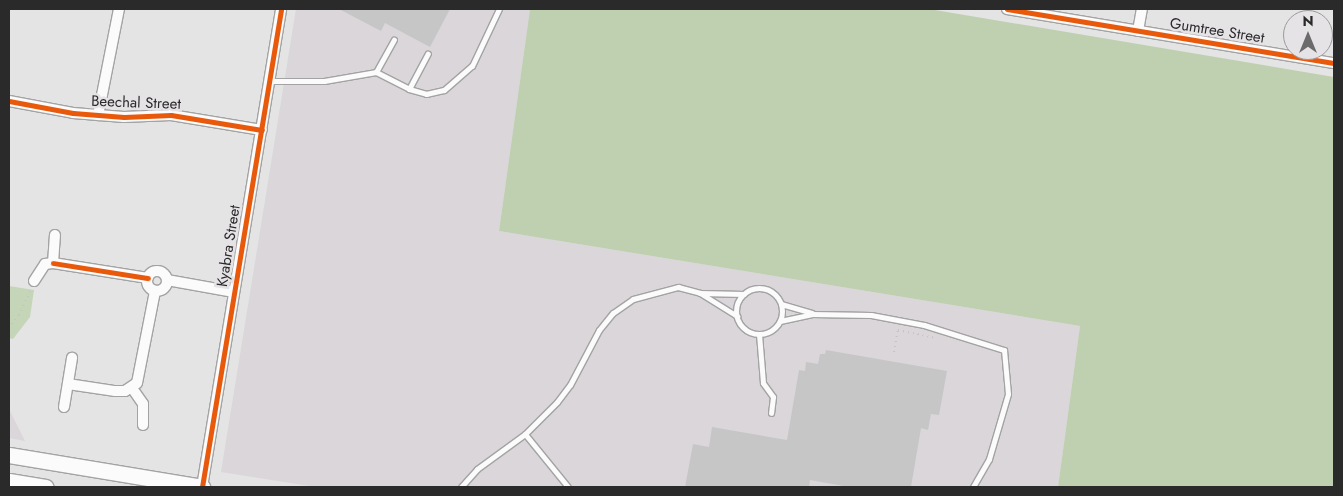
<!DOCTYPE html>
<html>
<head>
<meta charset="utf-8">
<style>
  body { margin:0 }
  #map { position:relative; width:1343px; height:496px; overflow:hidden; background:#e4e4e4; font-family:Jost,sans-serif }
  div>[style] { position:absolute }
  [style*='--x'] { left:calc(var(--x)*1px); top:calc(var(--y)*1px); width:calc(var(--w)*1px); rotate:calc(var(--a)*1deg) }
  .built>* { inset:0; background:#dad6da }
  .green>* { inset:0; background:#c5d5b7 }
  .forest>* { inset:0; background:#bfd0b0 }
  .building>* { inset:0; background:#c7c6c7 }
  .path>* { height:2px; margin-top:-1px; transform-origin:0; background:repeating-linear-gradient(90deg,#c3c3c3 0 1px,transparent 0 5px) }
  .roads { filter:drop-shadow(1px 0 #a3a3a3) drop-shadow(-1px 0 #a3a3a3) drop-shadow(0 1px #a3a3a3) drop-shadow(0 -1px #a3a3a3) }
  .lane>* { height:5px; margin:-2.5px; padding:0 2.5px; transform-origin:2.5px; border-radius:2.5px; background:#fbfbfb }
  .lane>.ring { margin:-2.5px; padding:0; box-sizing:content-box; background:none; border:5px solid #fbfbfb; border-radius:50% }
  .street>* { height:10px; margin:-5px; padding:0 5px; transform-origin:5px; border-radius:5px; background:#fbfbfb }
  .street>.ring { margin:-5px; padding:0; box-sizing:content-box; background:none; border:10px solid #fbfbfb; border-radius:50% }
  .primary>* { height:15px; margin:-7.5px; padding:0 7.5px; transform-origin:7.5px; border-radius:7.5px; background:#fbfbfb }
  .cycleway>* { height:5px; margin:-2.5px; padding:0 2.5px; transform-origin:2.5px; border-radius:2.5px; background:#e8590c }
  span { translate:-50% -50%; white-space:nowrap; text-align:center; line-height:1.15; -webkit-text-stroke:5px #e5e3e5; paint-order:stroke }
  .street-label { font-size:15px; color:#2b2a2b }
  .frame { position:absolute; inset:0; border:10px solid #2b2a2b; pointer-events:none }
  .north { position:absolute; left:1283px; top:10px; width:50px; height:50px; box-sizing:border-box; background:#e5e3e5; border:1px solid #9b999b; border-radius:50%; rotate:0deg; font-size:14px; font-weight:700; line-height:20px; text-align:center; color:#2b2a2b }
  .north::after { content:''; display:block; margin:auto; width:18px; height:22px; background:#6c6b6c; clip-path:polygon(50% 0,100% 100%,50% 72%,0 100%) }
</style>
</head>
<body>
<div id="map">
  <div class="built">
    <div style="clip-path:polygon(296px 9px,530px 9px,499px 231px,1080px 326px,1058px 487px,316px 487px,221px 472px)"></div>
    <div style="clip-path:polygon(9px 409px,25px 441px,9px 438px)"></div>
  </div>
  <div class="green">
    <div style="clip-path:polygon(9px 286px,34px 290px,30px 317px,13px 339px,9px 338px)"></div>
  </div>
  <div class="forest">
    <div style="clip-path:polygon(530px 9px,929px 9px,1334px 77px,1334px 487px,1058px 487px,1080px 326px,499px 231px)"></div>
  </div>
  <div class="building">
    <div style="clip-path:polygon(339px 9px,450px 9px,430px 47px,385px 23px,381px 31px)"></div>
    <div style="clip-path:polygon(826px 350px,947px 371px,939px 415px,931px 414px,928px 430px,921px 428px,911px 487px,849px 487px,810px 480px,809px 487px,685px 487px,693px 444px,709px 447px,712px 427px,787px 440px,799px 370px,805px 371px,806px 362px,818px 364px,820px 354px,825px 354px)"></div>
  </div>
  <div class="path">
    <div style="--x:9;--y:328;--w:16;--a:-52"></div>
    <div style="--x:19;--y:315;--w:26;--a:-65"></div>
    <div style="--x:894;--y:352;--w:22;--a:-80"></div>
    <div style="--x:898;--y:330;--w:39;--a:12"></div>
  </div>
  <div class="roads">
    <div class="lane">
      <div style="--x:376;--y:72;--w:37;--a:27"></div>
      <div style="--x:409;--y:89;--w:18;--a:16"></div>
      <div style="--x:426;--y:94;--w:18;--a:-13"></div>
      <div style="--x:444;--y:90;--w:37;--a:-41"></div>
      <div style="--x:472;--y:66;--w:63;--a:-64.7"></div>
      <div style="--x:270;--y:81;--w:54;--a:0"></div>
      <div style="--x:324;--y:81;--w:53;--a:-9.8"></div>
      <div style="--x:376;--y:72;--w:37;--a:-61"></div>
      <div style="--x:409;--y:89;--w:40;--a:-62"></div>
      <div class="ring" style="left:736px;top:288px;width:41px;height:41px"></div>
      <div style="--x:700;--y:293;--w:44;--a:31.9"></div>
      <div style="--x:781;--y:304;--w:32;--a:16"></div>
      <div style="--x:780;--y:321;--w:33;--a:-12"></div>
      <div style="--x:812;--y:314;--w:59;--a:1"></div>
      <div style="--x:871;--y:315;--w:54;--a:10.7"></div>
      <div style="--x:924;--y:325;--w:84;--a:17.4"></div>
      <div style="--x:1004;--y:350;--w:44;--a:84.8"></div>
      <div style="--x:1008;--y:394;--w:68;--a:106.3"></div>
      <div style="--x:989;--y:459;--w:32;--a:120"></div>
      <div style="--x:759;--y:334;--w:49;--a:85.3"></div>
      <div style="--x:763;--y:383;--w:17;--a:54"></div>
      <div style="--x:773;--y:397;--w:16;--a:97"></div>
      <div style="--x:525;--y:434;--w:68;--a:50.9"></div>
      <div style="--x:461;--y:487;--w:24;--a:-48"></div>
      <div style="--x:477;--y:469;--w:59;--a:-36.1"></div>
      <div style="--x:525;--y:434;--w:45;--a:-45"></div>
      <div style="--x:557;--y:402;--w:21;--a:-53"></div>
      <div style="--x:570;--y:385;--w:62;--a:-62.2"></div>
      <div style="--x:599;--y:330;--w:22;--a:-51"></div>
      <div style="--x:613;--y:313;--w:24;--a:-35"></div>
      <div style="--x:633;--y:299;--w:47;--a:-14.9"></div>
      <div style="--x:678;--y:287;--w:23;--a:15"></div>
      <div style="--x:700;--y:293;--w:44;--a:1.3"></div>
    </div>
    <div class="street">
      <div style="--x:1007;--y:9;--w:331;--a:9.4"></div>
      <div style="--x:1138;--y:31;--w:22;--a:-80"></div>
      <div style="--x:9;--y:101;--w:65;--a:10.6"></div>
      <div style="--x:73;--y:113;--w:51;--a:4.5"></div>
      <div style="--x:124;--y:117;--w:47;--a:-2.4"></div>
      <div style="--x:171;--y:115;--w:92;--a:9.4"></div>
      <div style="--x:98;--y:115;--w:108;--a:-78.8"></div>
      <div style="--x:53;--y:263;--w:96;--a:9"></div>
      <div class="ring" style="left:147px;top:271px;width:10px;height:10px"></div>
      <div style="--x:167;--y:280;--w:68;--a:10.2"></div>
      <div style="--x:34;--y:281;--w:20;--a:-57"></div>
      <div style="--x:45;--y:264;--w:8;--a:-7"></div>
      <div style="--x:53;--y:263;--w:28;--a:-86"></div>
      <div style="--x:68;--y:384;--w:48;--a:8.5"></div>
      <div style="--x:115;--y:391;--w:10;--a:0"></div>
      <div style="--x:125;--y:391;--w:14;--a:-34"></div>
      <div style="--x:137;--y:383;--w:94;--a:-78.9"></div>
      <div style="--x:132;--y:388;--w:19;--a:55"></div>
      <div style="--x:143;--y:404;--w:21;--a:90"></div>
      <div style="--x:64;--y:407;--w:50;--a:-80.7"></div>
      <div style="--x:202;--y:487;--w:484;--a:-80.6"></div>
    </div>
    <div class="primary">
      <div style="--x:9;--y:455;--w:196;--a:9.4"></div>
      <div style="--x:9;--y:481;--w:37;--a:9"></div>
    </div>
  </div>
  <div class="cycleway">
    <div style="--x:1007;--y:9;--w:331;--a:9.4"></div>
    <div style="--x:9;--y:101;--w:65;--a:10.6"></div>
    <div style="--x:73;--y:113;--w:51;--a:4.5"></div>
    <div style="--x:124;--y:117;--w:47;--a:-2.4"></div>
    <div style="--x:171;--y:115;--w:92;--a:9.4"></div>
    <div style="--x:53;--y:263;--w:96;--a:9"></div>
    <div style="--x:202;--y:487;--w:484;--a:-80.6"></div>
  </div>
  <div class="street-label">
    <span style="left:1217px;top:31px;rotate:9deg">Gumtree Street</span>
    <span style="left:136px;top:103px;rotate:2deg">Beechal Street</span>
    <span style="left:229px;top:246px;rotate:-81deg">Kyabra Street</span>
  </div>
  <div class="frame"></div>
  <div class="north">N</div>
</div>
</body>
</html>
